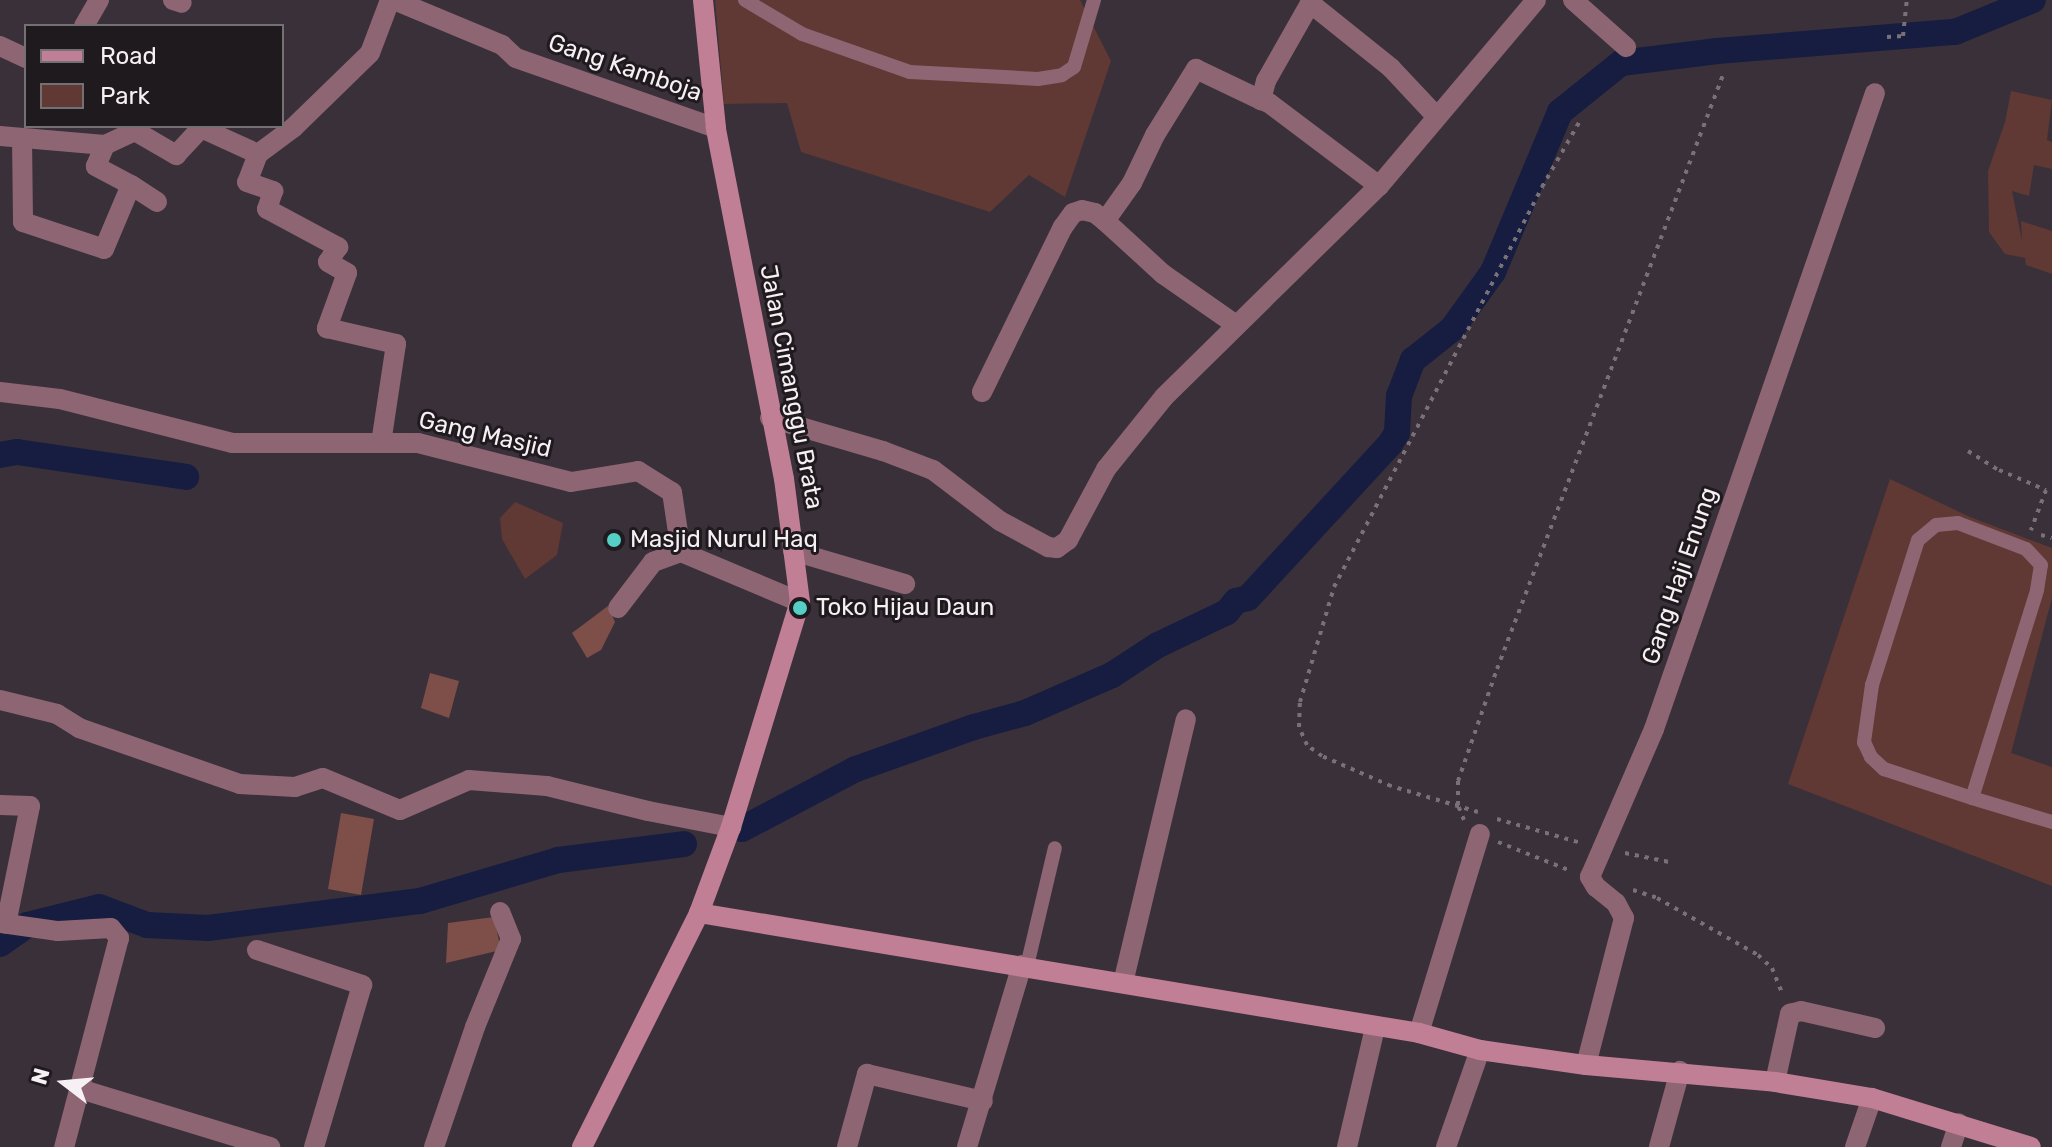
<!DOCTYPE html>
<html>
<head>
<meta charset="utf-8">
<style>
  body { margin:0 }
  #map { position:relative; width:2052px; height:1147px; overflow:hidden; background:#3a3039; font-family:Rubik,sans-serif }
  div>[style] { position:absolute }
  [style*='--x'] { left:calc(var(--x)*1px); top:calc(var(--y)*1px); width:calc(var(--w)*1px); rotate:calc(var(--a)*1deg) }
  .green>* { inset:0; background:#603834 }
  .forest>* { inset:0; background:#7e4e49 }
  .canal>* { height:26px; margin:-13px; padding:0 13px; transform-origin:13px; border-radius:13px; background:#171d40 }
  .path>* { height:4px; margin-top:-2px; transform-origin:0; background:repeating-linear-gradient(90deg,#797078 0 4px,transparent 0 10px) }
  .lane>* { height:14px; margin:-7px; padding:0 7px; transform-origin:7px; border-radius:7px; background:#8e6572 }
  .street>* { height:20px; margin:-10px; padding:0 10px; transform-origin:10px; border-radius:10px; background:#8e6572 }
  .secondary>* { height:20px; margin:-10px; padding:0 10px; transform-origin:10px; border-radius:10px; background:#c17f95 }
  .dots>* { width:22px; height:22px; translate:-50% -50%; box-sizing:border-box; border:4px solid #1f1a1e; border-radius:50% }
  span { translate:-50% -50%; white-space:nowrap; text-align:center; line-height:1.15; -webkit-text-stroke:6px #1f1a1e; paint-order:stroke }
  .street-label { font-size:24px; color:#f6f0f5 }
  .poi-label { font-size:24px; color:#f6f0f5 }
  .left { translate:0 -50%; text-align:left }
  .legend { position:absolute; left:24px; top:24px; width:260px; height:104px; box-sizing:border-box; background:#1f1a1e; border:2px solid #757074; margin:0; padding:10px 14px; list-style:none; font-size:24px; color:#f6f0f5 }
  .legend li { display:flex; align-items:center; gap:16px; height:40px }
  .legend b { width:40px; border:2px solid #757074 }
  .north { position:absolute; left:24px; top:1043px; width:80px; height:80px; -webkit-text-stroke:6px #1f1a1e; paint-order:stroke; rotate:286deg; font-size:22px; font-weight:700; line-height:32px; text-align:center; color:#f6f0f5 }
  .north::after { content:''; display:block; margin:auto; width:28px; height:36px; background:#f6f0f5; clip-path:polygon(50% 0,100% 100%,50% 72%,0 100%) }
</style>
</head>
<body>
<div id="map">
  <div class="green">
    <div style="clip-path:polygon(715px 0,1080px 0,1111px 61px,1065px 197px,1029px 175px,990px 212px,801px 152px,787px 103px,724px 104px)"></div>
    <div style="clip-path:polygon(2011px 91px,2052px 100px,2047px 140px,2052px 142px,2052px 169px,2034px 165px,2029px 196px,2012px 191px,2022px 241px,2021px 221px,2052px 231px,2052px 274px,2026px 265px,2025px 258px,2005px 254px,1989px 232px,1988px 171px,2005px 122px)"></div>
    <div style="clip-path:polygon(1890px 479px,1970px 517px,2052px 548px,2052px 598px,2011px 753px,2052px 767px,2052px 886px,1788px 784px)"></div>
    <div style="clip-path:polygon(515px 502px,563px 523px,557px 555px,525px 579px,502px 539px,500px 518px)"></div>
  </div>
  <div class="forest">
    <div style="clip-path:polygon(608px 606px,615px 622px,601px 650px,587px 658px,572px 633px)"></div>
    <div style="clip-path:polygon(430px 673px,459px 681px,449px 718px,421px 708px)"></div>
    <div style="clip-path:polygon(341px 813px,374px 819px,361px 895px,328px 889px)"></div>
    <div style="clip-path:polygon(494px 917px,501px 950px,446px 963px,448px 923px)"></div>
  </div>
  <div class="canal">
    <div style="--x:0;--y:455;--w:17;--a:-10"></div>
    <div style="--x:17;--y:452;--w:171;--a:8.4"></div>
    <div style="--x:742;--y:829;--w:129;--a:-27.8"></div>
    <div style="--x:856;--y:769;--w:125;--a:-19.6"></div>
    <div style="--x:974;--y:727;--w:53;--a:-15.4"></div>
    <div style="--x:1025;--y:713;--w:95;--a:-23.6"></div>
    <div style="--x:1112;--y:675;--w:55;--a:-33.1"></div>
    <div style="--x:1158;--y:645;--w:76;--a:-25.6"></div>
    <div style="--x:1227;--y:612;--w:14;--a:-51"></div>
    <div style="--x:1236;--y:601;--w:12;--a:-14"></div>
    <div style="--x:1248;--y:598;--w:209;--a:-47.3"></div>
    <div style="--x:1390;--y:444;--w:13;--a:-58"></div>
    <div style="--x:1397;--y:433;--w:37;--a:-87"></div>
    <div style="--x:1399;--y:396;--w:39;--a:-69"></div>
    <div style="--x:1413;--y:360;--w:50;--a:-38.5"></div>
    <div style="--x:1452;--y:329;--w:70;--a:-54.3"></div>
    <div style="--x:1493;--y:272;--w:173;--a:-67.3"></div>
    <div style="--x:1560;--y:112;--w:78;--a:-38.8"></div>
    <div style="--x:1621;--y:63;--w:97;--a:-7.1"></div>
    <div style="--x:1717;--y:51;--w:239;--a:-4.6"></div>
    <div style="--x:1955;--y:32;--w:84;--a:-22.3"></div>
    <div style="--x:0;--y:944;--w:33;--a:-35"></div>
    <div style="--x:27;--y:925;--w:74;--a:-14"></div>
    <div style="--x:99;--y:907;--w:51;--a:20.6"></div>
    <div style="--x:147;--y:925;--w:61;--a:2.8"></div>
    <div style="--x:208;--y:928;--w:214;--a:-7.3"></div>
    <div style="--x:420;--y:901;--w:144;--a:-16.5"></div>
    <div style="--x:558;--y:860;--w:127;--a:-7.2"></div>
  </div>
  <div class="path">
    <div style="--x:1887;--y:37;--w:16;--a:-4"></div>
    <div style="--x:1903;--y:36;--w:36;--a:-84"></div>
    <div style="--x:1968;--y:451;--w:36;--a:32"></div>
    <div style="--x:1999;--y:470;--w:51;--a:23.1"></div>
    <div style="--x:2046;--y:490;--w:43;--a:110.6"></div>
    <div style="--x:2041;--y:535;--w:11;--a:15"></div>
    <div style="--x:1478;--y:812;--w:91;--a:-163.4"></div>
    <div style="--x:1391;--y:786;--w:75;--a:-156.5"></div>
    <div style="--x:1322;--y:756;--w:19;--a:-144"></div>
    <div style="--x:1307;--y:745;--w:20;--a:-114"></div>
    <div style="--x:1299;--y:727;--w:25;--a:-88"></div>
    <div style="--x:1300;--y:702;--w:120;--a:-73.5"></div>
    <div style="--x:1334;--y:587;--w:451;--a:-62.5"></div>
    <div style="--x:1542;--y:187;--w:76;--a:-60.1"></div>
    <div style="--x:1497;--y:819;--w:87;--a:15.9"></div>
    <div style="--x:1464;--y:820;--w:16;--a:-112"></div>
    <div style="--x:1458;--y:805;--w:24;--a:-90"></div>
    <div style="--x:1458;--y:781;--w:119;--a:-70.8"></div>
    <div style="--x:1497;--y:669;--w:636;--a:-69.17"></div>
    <div style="--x:1498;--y:842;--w:79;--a:21.7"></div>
    <div style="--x:1625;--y:853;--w:45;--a:11.6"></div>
    <div style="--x:1633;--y:890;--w:25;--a:18"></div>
    <div style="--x:1657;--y:898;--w:116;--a:29.4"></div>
    <div style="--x:1758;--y:955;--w:19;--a:43"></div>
    <div style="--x:1772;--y:968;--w:27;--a:68"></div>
  </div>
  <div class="lane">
    <div style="--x:745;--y:0;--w:66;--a:30.8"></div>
    <div style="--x:802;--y:34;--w:114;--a:19.4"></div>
    <div style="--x:910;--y:72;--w:128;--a:3.1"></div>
    <div style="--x:1038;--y:79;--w:24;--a:-9"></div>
    <div style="--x:1062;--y:75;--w:14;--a:-34"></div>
    <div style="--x:1074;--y:67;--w:70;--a:-73.4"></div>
    <div style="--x:1972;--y:798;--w:218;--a:-72.6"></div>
    <div style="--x:2037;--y:590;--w:25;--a:-81"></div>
    <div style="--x:2041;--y:565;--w:22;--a:-133"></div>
    <div style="--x:2026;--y:549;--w:73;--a:-159.1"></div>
    <div style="--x:1958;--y:523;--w:22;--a:175"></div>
    <div style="--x:1936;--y:525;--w:23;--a:140"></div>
    <div style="--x:1918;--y:540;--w:152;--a:107.6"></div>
    <div style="--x:1872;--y:685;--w:58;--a:98"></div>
    <div style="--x:1864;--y:742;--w:17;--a:65"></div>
    <div style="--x:1871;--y:757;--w:18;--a:43"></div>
    <div style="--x:1884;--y:769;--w:93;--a:18.2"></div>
    <div style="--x:1972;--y:798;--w:84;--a:16.7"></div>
    <div style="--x:1027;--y:966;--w:121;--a:-76.7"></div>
  </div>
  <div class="street">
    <div style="--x:173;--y:0;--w:9;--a:18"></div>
    <div style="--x:394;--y:0;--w:117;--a:22.6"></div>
    <div style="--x:502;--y:45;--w:19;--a:43"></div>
    <div style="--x:516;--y:58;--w:212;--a:19.3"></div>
    <div style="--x:1312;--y:0;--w:93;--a:119.6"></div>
    <div style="--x:1266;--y:81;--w:20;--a:105"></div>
    <div style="--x:1261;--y:100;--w:9;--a:21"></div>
    <div style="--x:1269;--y:103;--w:138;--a:37"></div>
    <div style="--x:1573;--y:0;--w:71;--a:41.6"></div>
    <div style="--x:1310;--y:3;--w:104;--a:38.7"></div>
    <div style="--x:1391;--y:68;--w:67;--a:46.8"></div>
    <div style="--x:84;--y:26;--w:30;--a:-60"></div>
    <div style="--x:0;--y:46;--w:29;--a:25"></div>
    <div style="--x:0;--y:136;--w:105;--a:4.9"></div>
    <div style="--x:105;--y:145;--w:33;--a:-25"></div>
    <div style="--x:135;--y:131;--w:48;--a:30.3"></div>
    <div style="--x:176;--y:155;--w:37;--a:-47"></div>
    <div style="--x:201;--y:128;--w:63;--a:24.5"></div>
    <div style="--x:258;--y:154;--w:44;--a:-36.6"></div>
    <div style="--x:293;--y:128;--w:107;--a:-44.2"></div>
    <div style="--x:370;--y:53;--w:57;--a:-69.3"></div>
    <div style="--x:22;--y:138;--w:84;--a:89.3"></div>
    <div style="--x:23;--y:222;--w:85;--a:18.4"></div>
    <div style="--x:104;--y:249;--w:69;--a:-67.1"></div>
    <div style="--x:131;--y:185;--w:40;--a:-152"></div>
    <div style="--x:96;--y:166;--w:23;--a:-67"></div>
    <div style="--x:258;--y:154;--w:30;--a:111"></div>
    <div style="--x:247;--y:182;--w:28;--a:19"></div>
    <div style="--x:273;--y:191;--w:19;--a:108"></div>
    <div style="--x:267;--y:209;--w:81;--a:28.2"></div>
    <div style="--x:338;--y:247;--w:18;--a:124"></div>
    <div style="--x:328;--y:262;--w:22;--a:30"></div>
    <div style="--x:347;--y:273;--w:59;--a:110"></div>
    <div style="--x:327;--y:328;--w:71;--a:13.1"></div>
    <div style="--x:396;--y:344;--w:100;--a:98.6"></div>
    <div style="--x:131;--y:185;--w:31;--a:33"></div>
    <div style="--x:1105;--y:221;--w:79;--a:42.4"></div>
    <div style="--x:1163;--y:274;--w:89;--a:34.9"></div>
    <div style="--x:0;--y:392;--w:60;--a:6.7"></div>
    <div style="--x:60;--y:399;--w:178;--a:14.3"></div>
    <div style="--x:232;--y:443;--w:186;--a:0"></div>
    <div style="--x:418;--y:443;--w:158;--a:14.3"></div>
    <div style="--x:571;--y:482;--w:68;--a:-9.3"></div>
    <div style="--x:638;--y:471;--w:40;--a:32"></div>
    <div style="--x:672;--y:492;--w:61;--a:81.5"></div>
    <div style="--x:982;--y:392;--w:184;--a:-63.9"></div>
    <div style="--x:1063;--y:227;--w:17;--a:-54"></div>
    <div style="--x:1073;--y:213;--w:9;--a:-18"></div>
    <div style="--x:1082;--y:210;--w:13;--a:13"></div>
    <div style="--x:1095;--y:213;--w:13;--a:39"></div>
    <div style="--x:1105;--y:221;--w:47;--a:-54.6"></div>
    <div style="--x:1132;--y:183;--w:53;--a:-64.4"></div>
    <div style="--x:1155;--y:135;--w:78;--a:-58.2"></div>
    <div style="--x:1196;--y:69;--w:72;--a:25.5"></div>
    <div style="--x:770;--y:418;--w:118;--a:16.3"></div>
    <div style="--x:883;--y:451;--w:53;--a:20.8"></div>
    <div style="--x:933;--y:470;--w:84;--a:37.3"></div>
    <div style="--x:1000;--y:521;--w:55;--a:28.4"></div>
    <div style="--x:1048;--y:547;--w:9;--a:6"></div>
    <div style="--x:1057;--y:548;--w:14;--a:-36"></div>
    <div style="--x:1068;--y:540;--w:81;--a:-61.8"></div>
    <div style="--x:1106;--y:469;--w:92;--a:-51.1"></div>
    <div style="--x:1164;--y:397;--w:301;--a:-44.5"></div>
    <div style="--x:1379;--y:186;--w:243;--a:-49.8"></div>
    <div style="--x:793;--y:551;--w:117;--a:16.4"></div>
    <div style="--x:681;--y:552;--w:129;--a:22.8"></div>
    <div style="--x:618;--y:608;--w:58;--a:-52.7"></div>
    <div style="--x:653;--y:562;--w:30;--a:-20"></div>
    <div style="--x:0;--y:700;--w:59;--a:13.8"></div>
    <div style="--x:57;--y:714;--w:26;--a:32"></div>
    <div style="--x:79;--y:728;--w:170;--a:19.2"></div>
    <div style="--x:240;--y:784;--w:55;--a:3.1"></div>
    <div style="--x:295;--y:787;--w:29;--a:-18"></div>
    <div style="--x:323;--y:778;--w:83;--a:22.6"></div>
    <div style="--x:400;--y:810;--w:75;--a:-23.5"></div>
    <div style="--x:469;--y:780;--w:78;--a:4.4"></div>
    <div style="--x:547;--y:786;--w:104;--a:13.9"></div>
    <div style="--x:648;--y:811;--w:85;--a:10.9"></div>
    <div style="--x:0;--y:805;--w:30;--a:2"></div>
    <div style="--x:30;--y:806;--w:120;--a:101.5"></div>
    <div style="--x:0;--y:923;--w:59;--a:7.9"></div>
    <div style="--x:58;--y:931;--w:53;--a:-3.2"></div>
    <div style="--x:111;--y:928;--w:13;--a:51"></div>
    <div style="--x:119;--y:938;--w:216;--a:104.7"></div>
    <div style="--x:257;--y:950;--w:111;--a:18.4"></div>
    <div style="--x:362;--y:985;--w:169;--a:106.5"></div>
    <div style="--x:1123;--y:983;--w:271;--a:-76.6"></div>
    <div style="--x:1419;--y:1033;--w:208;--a:-73"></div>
    <div style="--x:1586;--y:1065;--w:152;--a:-75.5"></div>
    <div style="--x:1624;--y:918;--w:17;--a:-118"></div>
    <div style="--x:1616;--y:903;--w:26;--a:-141"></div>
    <div style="--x:1596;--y:887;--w:12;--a:-121"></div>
    <div style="--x:1590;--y:877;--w:161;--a:-66.6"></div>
    <div style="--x:1654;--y:729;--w:673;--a:-70.84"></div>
    <div style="--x:1775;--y:1082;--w:70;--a:-77.6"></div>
    <div style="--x:1790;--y:1014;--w:11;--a:-15"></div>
    <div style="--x:1801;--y:1011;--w:76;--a:12.9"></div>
    <div style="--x:80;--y:1089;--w:199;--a:17"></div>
    <div style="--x:434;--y:1147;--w:127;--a:-71.1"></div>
    <div style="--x:475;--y:1027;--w:95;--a:-67.8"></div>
    <div style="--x:511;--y:939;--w:29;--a:-112"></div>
    <div style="--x:847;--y:1147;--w:76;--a:-74.7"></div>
    <div style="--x:867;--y:1074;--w:119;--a:13.1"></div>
    <div style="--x:967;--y:1147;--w:190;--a:-73.2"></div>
    <div style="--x:1347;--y:1147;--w:122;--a:-76.8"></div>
    <div style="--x:1446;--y:1147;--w:103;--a:-70.7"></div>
    <div style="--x:1659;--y:1147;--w:79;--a:-74.6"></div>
    <div style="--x:1855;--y:1147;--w:52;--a:-70.9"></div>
    <div style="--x:1951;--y:1147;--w:25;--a:-72"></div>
  </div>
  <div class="secondary">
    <div style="--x:699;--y:913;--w:730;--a:9.46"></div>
    <div style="--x:1419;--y:1033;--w:63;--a:15.6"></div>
    <div style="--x:1480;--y:1050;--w:107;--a:8.1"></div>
    <div style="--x:1586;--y:1065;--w:190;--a:5.1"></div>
    <div style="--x:1775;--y:1082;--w:98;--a:9.4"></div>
    <div style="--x:1872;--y:1098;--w:166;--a:17.1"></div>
    <div style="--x:582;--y:1147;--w:262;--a:-63.4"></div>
    <div style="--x:699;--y:913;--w:92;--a:-69.6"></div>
    <div style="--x:731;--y:827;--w:235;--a:-73"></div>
    <div style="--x:800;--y:602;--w:124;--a:-97.4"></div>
    <div style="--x:784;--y:479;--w:358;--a:-101"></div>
    <div style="--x:716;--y:128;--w:129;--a:-95.8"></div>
  </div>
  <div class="dots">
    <div style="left:614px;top:540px;background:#55cec5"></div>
    <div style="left:800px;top:608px;background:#55cec5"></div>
  </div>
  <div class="street-label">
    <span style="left:625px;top:68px;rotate:19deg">Gang Kamboja</span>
    <span style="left:791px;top:387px;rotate:79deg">Jalan Cimanggu Brata</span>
    <span style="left:485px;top:435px;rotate:13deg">Gang Masjid</span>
    <span style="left:1680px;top:576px;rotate:-71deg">Gang Haji Enung</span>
  </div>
  <div class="poi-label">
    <span class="left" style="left:630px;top:540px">Masjid Nurul Haq</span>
    <span class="left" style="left:816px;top:608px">Toko Hijau Daun</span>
  </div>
  <ul class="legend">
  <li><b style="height:10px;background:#c17f95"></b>Road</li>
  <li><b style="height:22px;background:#603834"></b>Park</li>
  </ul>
  <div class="north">N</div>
</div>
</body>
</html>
